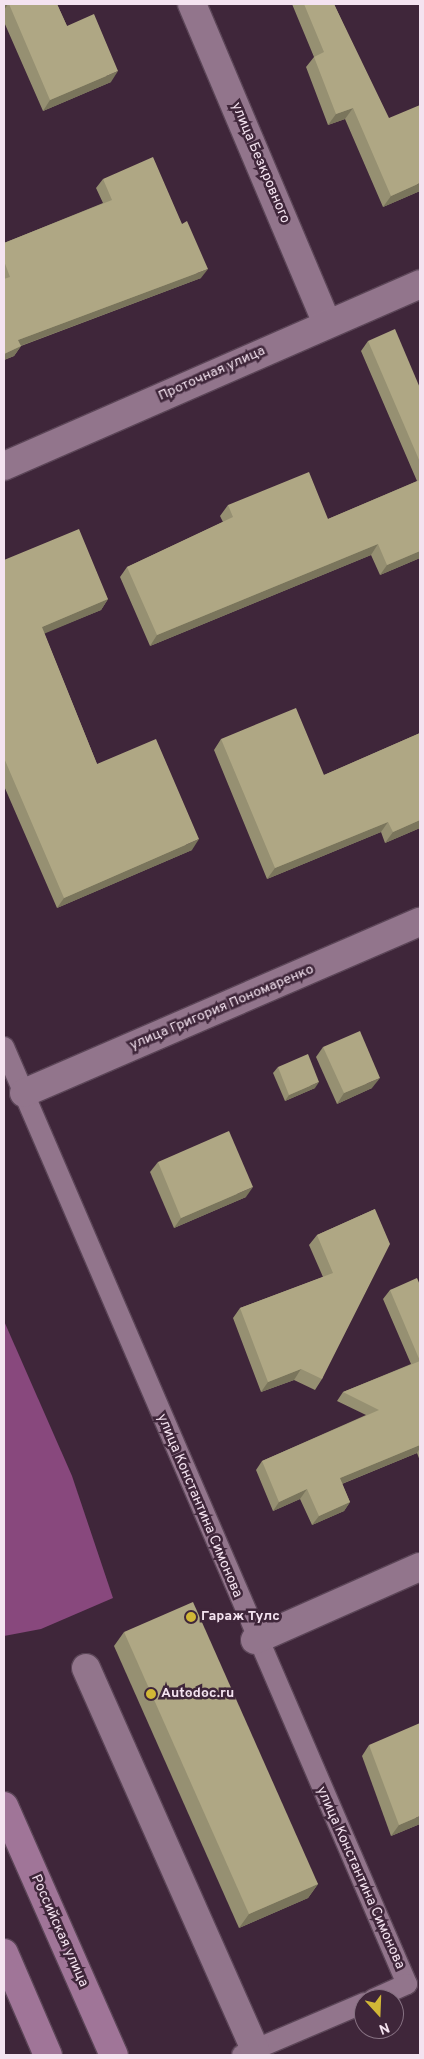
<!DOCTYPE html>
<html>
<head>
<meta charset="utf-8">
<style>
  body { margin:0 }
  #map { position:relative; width:424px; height:2059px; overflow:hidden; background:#3f263a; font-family:Overpass,sans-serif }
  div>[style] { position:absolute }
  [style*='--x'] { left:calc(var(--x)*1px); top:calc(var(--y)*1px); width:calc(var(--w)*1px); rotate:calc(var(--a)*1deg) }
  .forest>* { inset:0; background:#88487d }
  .roads { filter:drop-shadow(1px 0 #5b4557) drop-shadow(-1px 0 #5b4557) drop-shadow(0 1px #5b4557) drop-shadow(0 -1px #5b4557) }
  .lane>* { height:20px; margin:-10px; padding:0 10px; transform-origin:10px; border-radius:10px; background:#92758c }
  .street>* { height:28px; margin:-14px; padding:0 14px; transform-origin:14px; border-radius:14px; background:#92758c }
  .secondary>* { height:28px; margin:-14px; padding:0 14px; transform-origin:14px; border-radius:14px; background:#a07598 }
  .wall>* { inset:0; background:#969072 }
  .shaded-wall>* { inset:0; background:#7a755c }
  .building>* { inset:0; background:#afa784 }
  .dots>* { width:14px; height:14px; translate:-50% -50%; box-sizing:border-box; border:2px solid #3f263a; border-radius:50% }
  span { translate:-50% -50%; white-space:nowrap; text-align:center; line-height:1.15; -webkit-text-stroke:5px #3f263a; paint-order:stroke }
  .street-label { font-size:14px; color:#f4e3f0 }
  .poi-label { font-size:14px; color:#f4e3f0; font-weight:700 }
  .left { translate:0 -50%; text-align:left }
  .frame { position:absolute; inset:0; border:5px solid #f4e3f0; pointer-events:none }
  .north { position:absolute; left:354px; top:1989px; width:50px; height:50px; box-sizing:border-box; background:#3f263a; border:1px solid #877283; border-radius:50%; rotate:160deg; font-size:14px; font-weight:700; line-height:20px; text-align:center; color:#f4e3f0 }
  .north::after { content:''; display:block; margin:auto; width:18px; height:22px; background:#d1b736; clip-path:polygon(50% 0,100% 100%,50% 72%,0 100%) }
</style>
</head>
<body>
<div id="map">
  <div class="forest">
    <div style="clip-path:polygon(4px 1321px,72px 1476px,113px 1598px,41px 1629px,4px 1636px)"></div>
  </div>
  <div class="roads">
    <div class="lane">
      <div style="--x:4;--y:1047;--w:1020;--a:66.73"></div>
      <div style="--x:407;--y:1984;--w:37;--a:156"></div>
      <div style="--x:242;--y:2055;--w:133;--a:-23.1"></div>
    </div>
    <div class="street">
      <div style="--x:192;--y:4;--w:346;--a:67.1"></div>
      <div style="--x:4;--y:466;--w:454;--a:-23.6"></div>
      <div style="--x:24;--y:1093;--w:431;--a:-23.4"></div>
      <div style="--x:255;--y:1640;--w:180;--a:-23.9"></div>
      <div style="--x:86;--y:1668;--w:418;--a:66.1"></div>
    </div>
    <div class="secondary">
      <div style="--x:4;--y:1806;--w:272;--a:66.2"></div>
      <div style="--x:4;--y:1953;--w:111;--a:66.7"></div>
    </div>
  </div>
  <div class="wall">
    <div style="clip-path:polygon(4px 4px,57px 4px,67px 26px,111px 82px,43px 111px,4px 22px)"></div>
    <div style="clip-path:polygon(292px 4px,335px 4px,334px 4px,420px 191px,383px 207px,345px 119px,328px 125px,306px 67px,314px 57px)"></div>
    <div style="clip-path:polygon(103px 179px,201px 278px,21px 346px,14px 356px,4px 360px,4px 243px,103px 203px,96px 188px)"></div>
    <div style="clip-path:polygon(368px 341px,420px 388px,420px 558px,380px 575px,371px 555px,150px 646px,120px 577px,127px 567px,223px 522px,220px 516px,228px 505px,328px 519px,417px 481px,361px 351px)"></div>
    <div style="clip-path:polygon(4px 560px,108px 599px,101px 610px,44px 633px,97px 764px,192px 850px,57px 908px,4px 786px)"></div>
    <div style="clip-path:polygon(420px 733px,420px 828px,385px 843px,381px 832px,267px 879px,214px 750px,221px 739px,324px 775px)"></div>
    <div style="clip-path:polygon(323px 1047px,372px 1088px,337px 1104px,316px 1057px)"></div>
    <div style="clip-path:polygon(278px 1067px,315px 1088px,285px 1101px,273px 1073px)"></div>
    <div style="clip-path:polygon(158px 1162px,246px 1197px,174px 1228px,150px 1172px)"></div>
    <div style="clip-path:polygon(375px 1209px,322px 1379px,315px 1390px,294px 1380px,261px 1392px,233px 1318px,240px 1308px,323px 1277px,309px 1245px,317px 1235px)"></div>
    <div style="clip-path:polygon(420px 1285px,420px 1461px,417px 1453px,342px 1484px,350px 1502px,344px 1511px,312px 1525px,300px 1499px,273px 1511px,256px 1470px,262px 1461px,366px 1415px,337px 1401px,343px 1392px,411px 1364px,383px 1299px,390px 1290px)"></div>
    <div style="clip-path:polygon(124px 1632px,318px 1884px,308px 1898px,239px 1928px,114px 1646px)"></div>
    <div style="clip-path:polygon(369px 1745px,420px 1824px,391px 1836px,362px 1756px)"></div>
  </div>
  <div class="shaded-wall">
    <div style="clip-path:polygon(8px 4px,4px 10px,4px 5px)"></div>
    <div style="clip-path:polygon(118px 71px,111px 82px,43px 111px,50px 100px)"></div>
    <div style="clip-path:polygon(353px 108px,345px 119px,328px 125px,336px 114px)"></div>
    <div style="clip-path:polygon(420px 183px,420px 191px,383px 207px,391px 196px)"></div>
    <div style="clip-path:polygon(208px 269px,201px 278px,12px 349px,18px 340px)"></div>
    <div style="clip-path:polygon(21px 346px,14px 356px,4px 360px,4px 354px)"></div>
    <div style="clip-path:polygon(378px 544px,371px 555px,150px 646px,157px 635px)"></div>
    <div style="clip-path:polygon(420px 551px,420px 558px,380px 575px,387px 565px)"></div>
    <div style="clip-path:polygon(108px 599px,101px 610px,34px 638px,42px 627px)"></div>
    <div style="clip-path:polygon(420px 820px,420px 828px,385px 843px,393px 832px)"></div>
    <div style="clip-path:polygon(388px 822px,381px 832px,267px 879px,275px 868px)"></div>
    <div style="clip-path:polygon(199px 839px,192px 850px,57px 908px,64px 898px)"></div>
    <div style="clip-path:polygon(380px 1078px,372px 1088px,337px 1104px,344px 1093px)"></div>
    <div style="clip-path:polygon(319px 1082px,315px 1088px,285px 1101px,289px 1095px)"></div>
    <div style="clip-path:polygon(253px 1187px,246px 1197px,174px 1228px,181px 1218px)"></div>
    <div style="clip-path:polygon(301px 1369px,294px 1380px,261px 1392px,268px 1382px)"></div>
    <div style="clip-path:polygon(420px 1445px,420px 1448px,417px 1453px,334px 1487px,340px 1478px)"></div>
    <div style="clip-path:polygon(307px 1489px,300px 1499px,273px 1511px,279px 1502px)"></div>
    <div style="clip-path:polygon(350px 1502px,344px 1511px,312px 1525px,319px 1516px)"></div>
    <div style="clip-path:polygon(420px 1816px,420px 1824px,391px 1836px,399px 1825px)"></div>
    <div style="clip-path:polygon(318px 1884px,308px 1898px,239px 1928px,249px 1914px)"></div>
  </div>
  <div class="building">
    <div style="clip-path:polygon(9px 4px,57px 4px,67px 26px,94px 14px,118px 71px,50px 100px)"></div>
    <div style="clip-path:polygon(304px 4px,334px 4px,389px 118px,420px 105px,420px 183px,391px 196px,353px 108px,336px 114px,314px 57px,324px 52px)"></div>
    <div style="clip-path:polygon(153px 157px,182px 224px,187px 221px,208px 269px,18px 340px,21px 346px,4px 354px,4px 279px,10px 277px,4px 261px,4px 243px,112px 200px,103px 179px)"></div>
    <div style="clip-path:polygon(395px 329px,420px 388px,420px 462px,368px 341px)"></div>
    <div style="clip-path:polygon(309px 472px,328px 519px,420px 480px,420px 551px,387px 565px,378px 544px,157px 635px,127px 567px,233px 517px,228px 505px)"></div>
    <div style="clip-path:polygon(79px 529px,108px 599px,42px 627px,97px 764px,156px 739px,199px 839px,64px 898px,4px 758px,4px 560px)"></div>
    <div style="clip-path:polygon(296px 708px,324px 775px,420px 733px,420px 820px,393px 832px,388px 822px,275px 868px,221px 739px)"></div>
    <div style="clip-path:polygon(360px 1031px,380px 1078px,344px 1093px,323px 1047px)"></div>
    <div style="clip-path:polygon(308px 1054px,319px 1082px,289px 1095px,278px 1067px)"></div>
    <div style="clip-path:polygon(229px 1131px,253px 1187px,181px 1218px,158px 1162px)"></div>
    <div style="clip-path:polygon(375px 1209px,390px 1244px,322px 1379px,301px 1369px,268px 1382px,240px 1308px,333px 1273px,317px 1235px)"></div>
    <div style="clip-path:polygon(417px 1278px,420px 1285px,420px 1361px,390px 1290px)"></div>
    <div style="clip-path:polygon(420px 1361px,420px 1445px,340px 1478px,350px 1502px,319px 1516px,307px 1489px,279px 1502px,262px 1461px,379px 1410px,343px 1392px)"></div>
    <div style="clip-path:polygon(193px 1602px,318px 1884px,249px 1914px,124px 1632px)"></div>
    <div style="clip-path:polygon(420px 1723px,420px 1816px,399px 1825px,369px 1745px)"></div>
  </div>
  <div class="dots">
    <div style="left:191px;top:1617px;background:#d1b736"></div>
    <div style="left:151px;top:1694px;background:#d1b736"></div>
  </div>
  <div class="street-label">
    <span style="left:260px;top:163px;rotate:67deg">улица Безкровного</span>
    <span style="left:212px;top:374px;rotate:-24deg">Проточная улица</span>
    <span style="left:222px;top:1008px;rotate:-23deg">улица Григория Пономаренко</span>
    <span style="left:199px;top:1506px;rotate:67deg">улица Константина Симонова</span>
    <span style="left:360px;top:1878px;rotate:66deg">улица Константина Симонова</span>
    <span style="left:59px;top:1931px;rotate:66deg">Российская улица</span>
  </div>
  <div class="poi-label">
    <span class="left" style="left:201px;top:1617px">Гараж Тулс</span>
    <span class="left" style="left:161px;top:1694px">Autodoc.ru</span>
  </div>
  <div class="frame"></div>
  <div class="north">N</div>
</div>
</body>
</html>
